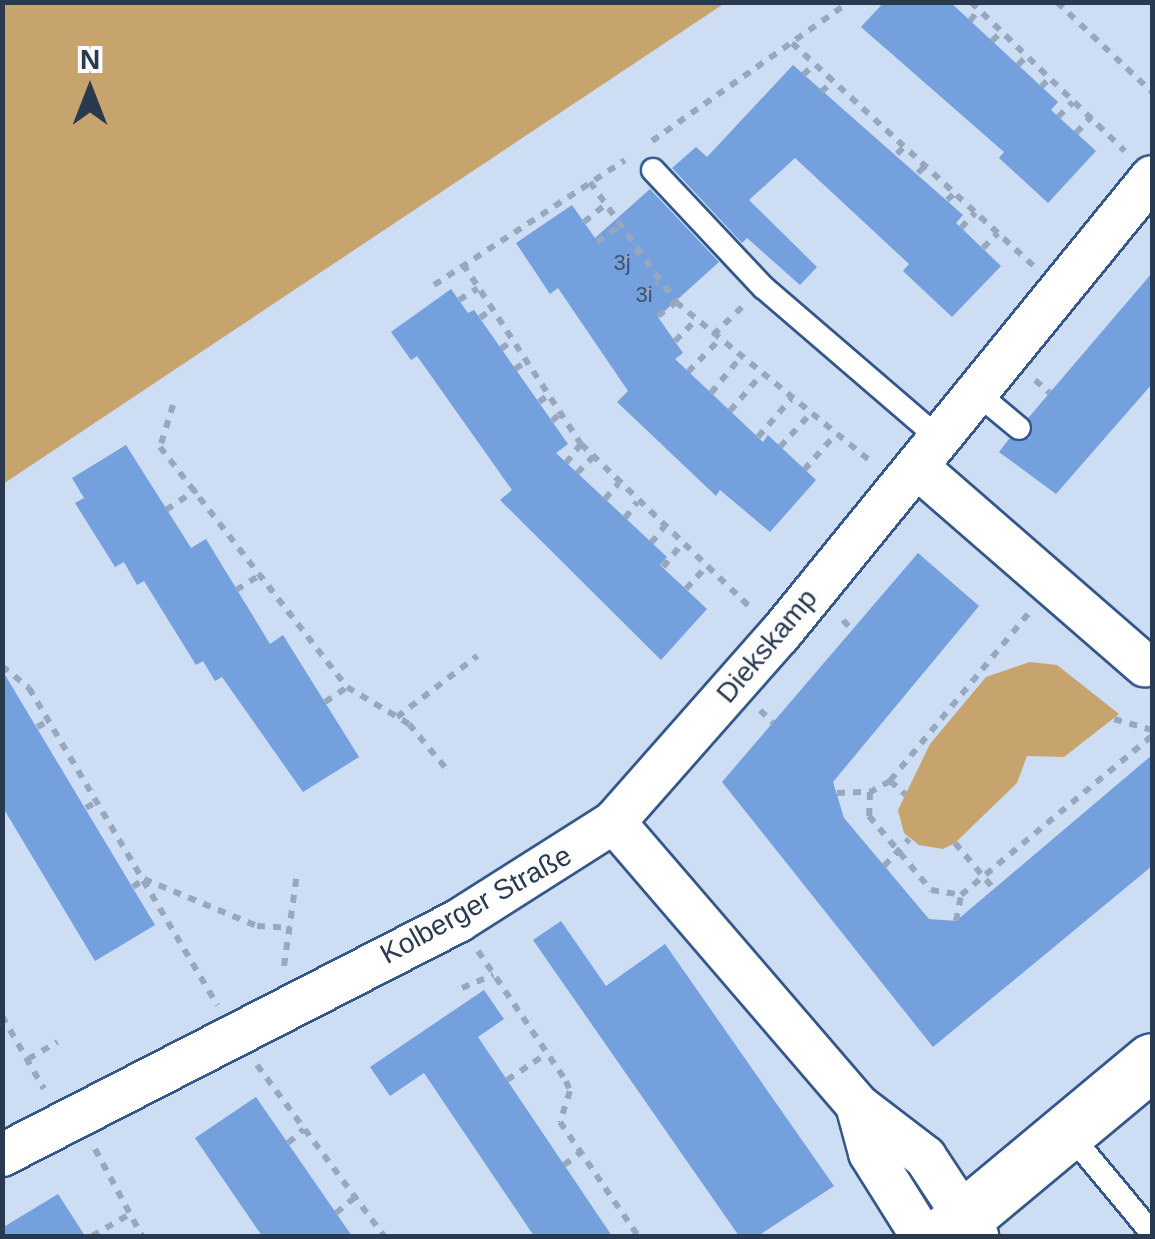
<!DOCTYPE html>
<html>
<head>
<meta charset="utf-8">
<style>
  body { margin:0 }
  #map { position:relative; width:1155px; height:1239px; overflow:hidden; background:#ccddf4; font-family:Arial,sans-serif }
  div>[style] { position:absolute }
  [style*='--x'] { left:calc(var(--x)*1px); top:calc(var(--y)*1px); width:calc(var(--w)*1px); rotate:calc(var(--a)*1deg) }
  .green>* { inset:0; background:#c7a36d }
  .building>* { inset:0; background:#74a0dd }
  .path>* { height:6px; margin-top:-3px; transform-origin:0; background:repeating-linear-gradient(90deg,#97a8be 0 8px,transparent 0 16px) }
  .roads { filter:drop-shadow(2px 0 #335889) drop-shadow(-2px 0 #335889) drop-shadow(0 2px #335889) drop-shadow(0 -2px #335889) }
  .lane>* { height:22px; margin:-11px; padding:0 11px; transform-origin:11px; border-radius:11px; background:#fff }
  .street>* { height:42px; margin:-21px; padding:0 21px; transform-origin:21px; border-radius:21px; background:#fff }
  .primary>* { height:55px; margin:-27.5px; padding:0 27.5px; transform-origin:27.5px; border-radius:27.5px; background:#fff }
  span { translate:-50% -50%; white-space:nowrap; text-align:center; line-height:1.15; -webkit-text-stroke:8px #fdfdfd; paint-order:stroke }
  .number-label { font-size:22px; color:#3c5473 }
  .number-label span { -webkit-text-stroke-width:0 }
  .street-label { font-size:28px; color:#293a50 }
  .frame { position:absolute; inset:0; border:5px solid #293a50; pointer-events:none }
  .north { position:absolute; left:40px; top:40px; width:100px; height:100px; -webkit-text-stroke:8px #fdfdfd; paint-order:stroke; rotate:0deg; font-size:28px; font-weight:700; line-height:40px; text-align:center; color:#293a50 }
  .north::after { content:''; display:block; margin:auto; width:35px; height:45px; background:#293a50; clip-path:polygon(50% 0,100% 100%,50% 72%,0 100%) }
</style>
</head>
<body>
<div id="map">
  <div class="green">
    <div style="clip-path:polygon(3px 2px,725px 2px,725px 3px,3px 484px)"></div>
    <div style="clip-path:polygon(1030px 662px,1057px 665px,1119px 714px,1064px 757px,1027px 756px,1017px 783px,955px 843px,943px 849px,919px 845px,904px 833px,898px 810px,930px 744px,986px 677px)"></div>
  </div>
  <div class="building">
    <div style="clip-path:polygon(884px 2px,950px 2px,1058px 102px,1051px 110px,1096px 151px,1048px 203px,999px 158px,1004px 152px,861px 27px)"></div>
    <div style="clip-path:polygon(793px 65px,963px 215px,956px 223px,1001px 266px,952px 317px,903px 271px,909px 264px,795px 158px,749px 200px,817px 267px,800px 285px,747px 238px,742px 243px,672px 168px,696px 147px,707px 157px)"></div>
    <div style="clip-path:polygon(650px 189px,719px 262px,658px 317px,683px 353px,675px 359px,763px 442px,768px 435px,816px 480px,770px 532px,720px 490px,716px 496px,617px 402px,628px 391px,558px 288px,550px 294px,516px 243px,572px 205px,595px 238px)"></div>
    <div style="clip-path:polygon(1152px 273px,1152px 384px,1056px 494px,999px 452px,1009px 439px,1030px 438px,1029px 417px)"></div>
    <div style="clip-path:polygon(451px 289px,468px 313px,474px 310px,568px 444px,556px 453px,667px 557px,660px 565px,707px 609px,661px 660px,500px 500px,512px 490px,417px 356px,411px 360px,391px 332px)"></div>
    <div style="clip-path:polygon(126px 445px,191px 548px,206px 539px,270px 644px,283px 635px,359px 757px,303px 792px,222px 677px,215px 681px,203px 661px,196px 665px,144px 581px,137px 585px,124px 562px,115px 567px,75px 503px,84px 498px,72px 478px)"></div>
    <div style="clip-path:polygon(918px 553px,979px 606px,833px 782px,844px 818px,929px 919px,956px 921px,1152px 755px,1152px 866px,933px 1047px,722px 782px)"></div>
    <div style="clip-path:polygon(2px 670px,155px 925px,95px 961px,2px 806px)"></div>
    <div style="clip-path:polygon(561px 921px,606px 986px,665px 944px,834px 1186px,758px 1236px,739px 1236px,533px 940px)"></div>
    <div style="clip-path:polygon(484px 990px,504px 1019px,478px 1037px,612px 1236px,534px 1236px,424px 1073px,390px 1096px,370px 1067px)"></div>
    <div style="clip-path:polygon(256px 1097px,336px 1213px,352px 1236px,262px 1236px,195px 1138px)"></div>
    <div style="clip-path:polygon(58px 1194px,85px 1236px,2px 1236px,2px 1228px)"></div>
  </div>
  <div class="path">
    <div style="--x:971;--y:2;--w:214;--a:44.1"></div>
    <div style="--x:1057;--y:2;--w:131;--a:43.5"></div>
    <div style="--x:970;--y:21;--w:15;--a:-53"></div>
    <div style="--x:992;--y:41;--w:13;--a:-45"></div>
    <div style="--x:792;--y:43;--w:329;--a:42.7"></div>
    <div style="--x:1018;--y:65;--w:14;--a:-45"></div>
    <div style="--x:803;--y:75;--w:16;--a:-43"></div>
    <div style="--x:1041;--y:87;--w:11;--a:-45"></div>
    <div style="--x:821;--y:92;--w:16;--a:-43"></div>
    <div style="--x:1058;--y:117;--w:21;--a:-45"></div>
    <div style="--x:1076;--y:133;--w:22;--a:-47"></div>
    <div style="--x:652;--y:141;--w:241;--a:-35.2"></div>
    <div style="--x:897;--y:154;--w:11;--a:-45"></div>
    <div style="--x:918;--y:173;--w:10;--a:-45"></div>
    <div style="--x:590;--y:182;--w:148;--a:54.4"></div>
    <div style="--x:676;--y:302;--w:251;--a:39.3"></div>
    <div style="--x:947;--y:200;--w:11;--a:-41"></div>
    <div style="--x:584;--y:222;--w:27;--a:-39"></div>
    <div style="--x:961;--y:228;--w:21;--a:-47"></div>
    <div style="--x:597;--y:242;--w:27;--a:-36"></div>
    <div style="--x:983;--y:248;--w:21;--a:-45"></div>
    <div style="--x:622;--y:263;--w:19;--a:-36"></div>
    <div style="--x:463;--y:264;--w:215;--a:56.8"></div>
    <div style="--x:581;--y:444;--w:239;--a:44"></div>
    <div style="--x:434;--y:285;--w:228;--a:-33.2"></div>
    <div style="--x:644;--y:295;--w:18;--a:-41"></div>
    <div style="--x:459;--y:300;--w:22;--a:-32"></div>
    <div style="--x:658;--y:316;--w:23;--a:-38"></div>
    <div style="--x:480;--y:318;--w:15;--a:-37"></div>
    <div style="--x:713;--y:335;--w:43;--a:-44.1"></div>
    <div style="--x:675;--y:341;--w:28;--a:-45"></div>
    <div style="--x:501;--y:349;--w:15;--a:-37"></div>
    <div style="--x:515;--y:369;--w:14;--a:-34"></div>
    <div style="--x:688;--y:372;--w:45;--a:-45.9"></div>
    <div style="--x:1035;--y:380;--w:20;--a:41"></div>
    <div style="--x:711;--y:393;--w:45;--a:-50.4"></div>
    <div style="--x:539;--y:402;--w:14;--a:-36"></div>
    <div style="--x:173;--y:405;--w:44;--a:107.2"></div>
    <div style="--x:160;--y:447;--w:304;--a:52.1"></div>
    <div style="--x:347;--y:687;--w:72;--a:30.8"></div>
    <div style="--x:409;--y:724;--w:62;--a:50.2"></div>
    <div style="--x:730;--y:411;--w:48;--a:-49.3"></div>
    <div style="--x:552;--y:421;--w:13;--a:-42"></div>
    <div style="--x:758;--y:437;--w:50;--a:-49"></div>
    <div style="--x:780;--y:447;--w:45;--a:-47.7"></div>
    <div style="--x:566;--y:463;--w:24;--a:-52"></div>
    <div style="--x:804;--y:470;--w:47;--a:-48.5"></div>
    <div style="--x:577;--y:473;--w:23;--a:-45"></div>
    <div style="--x:605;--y:499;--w:20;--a:-49"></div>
    <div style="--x:166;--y:510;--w:37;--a:-34"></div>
    <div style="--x:625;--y:518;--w:20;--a:-53"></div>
    <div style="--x:651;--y:543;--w:21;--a:-51"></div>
    <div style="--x:663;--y:567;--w:28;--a:-51"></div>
    <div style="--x:686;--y:589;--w:30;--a:-48"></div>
    <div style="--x:236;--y:590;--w:28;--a:-32"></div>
    <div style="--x:1028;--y:614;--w:217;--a:129.6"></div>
    <div style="--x:890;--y:781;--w:23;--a:151"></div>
    <div style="--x:870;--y:792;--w:24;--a:92"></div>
    <div style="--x:869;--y:816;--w:97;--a:50"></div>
    <div style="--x:931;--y:890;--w:30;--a:9"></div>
    <div style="--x:961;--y:895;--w:249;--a:-39.8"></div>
    <div style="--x:843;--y:620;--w:13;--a:48"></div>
    <div style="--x:2;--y:666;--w:35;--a:39"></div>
    <div style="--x:29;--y:688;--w:369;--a:59.3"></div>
    <div style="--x:325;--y:702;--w:27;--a:-34"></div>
    <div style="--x:760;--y:710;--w:18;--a:45"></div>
    <div style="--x:397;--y:717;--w:101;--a:-37.3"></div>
    <div style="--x:1114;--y:719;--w:40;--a:16"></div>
    <div style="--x:37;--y:727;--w:13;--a:-27"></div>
    <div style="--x:890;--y:781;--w:21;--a:41"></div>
    <div style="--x:837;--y:793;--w:33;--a:-2"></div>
    <div style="--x:86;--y:808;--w:13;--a:-32"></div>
    <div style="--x:955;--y:843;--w:59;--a:49.8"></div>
    <div style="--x:884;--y:866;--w:37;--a:-47"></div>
    <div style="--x:133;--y:887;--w:14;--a:-36"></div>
    <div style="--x:144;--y:879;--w:122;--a:22.6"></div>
    <div style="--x:257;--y:926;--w:33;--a:3"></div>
    <div style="--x:956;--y:921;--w:26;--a:-79"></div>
    <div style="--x:478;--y:951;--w:157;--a:55.9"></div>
    <div style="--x:566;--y:1081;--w:11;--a:68"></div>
    <div style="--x:570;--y:1091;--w:33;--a:108"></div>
    <div style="--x:560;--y:1122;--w:138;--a:55.6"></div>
    <div style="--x:284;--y:966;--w:94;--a:-82"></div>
    <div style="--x:462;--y:988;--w:34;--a:-23"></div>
    <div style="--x:2;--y:1016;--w:84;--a:60.1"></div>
    <div style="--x:28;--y:1059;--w:34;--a:-30"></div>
    <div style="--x:257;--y:1065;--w:213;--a:53.4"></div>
    <div style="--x:507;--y:1080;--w:47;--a:-33.7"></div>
    <div style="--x:288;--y:1143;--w:21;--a:-41"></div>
    <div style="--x:95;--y:1149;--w:99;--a:61.6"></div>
    <div style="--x:564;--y:1165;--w:20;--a:-37"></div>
    <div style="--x:336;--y:1213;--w:25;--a:-40"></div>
    <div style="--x:92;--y:1236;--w:44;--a:-30.1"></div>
  </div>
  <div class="roads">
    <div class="lane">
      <div style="--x:653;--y:170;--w:161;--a:46.8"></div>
      <div style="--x:763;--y:287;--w:235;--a:40.7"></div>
      <div style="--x:978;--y:394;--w:53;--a:39.7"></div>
      <div style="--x:1068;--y:1132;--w:131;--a:50.3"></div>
    </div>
    <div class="street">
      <div style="--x:918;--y:468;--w:301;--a:41"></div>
      <div style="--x:614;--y:822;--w:373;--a:49.3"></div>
      <div style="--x:857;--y:1105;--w:86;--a:37.4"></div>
      <div style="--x:925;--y:1157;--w:95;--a:56.6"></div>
      <div style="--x:857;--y:1105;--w:50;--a:74.8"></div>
      <div style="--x:870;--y:1153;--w:98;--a:57.9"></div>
      <div style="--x:2;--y:1155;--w:513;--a:-27.16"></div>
      <div style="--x:458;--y:921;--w:185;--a:-32.4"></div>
      <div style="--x:614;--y:822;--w:251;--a:-48.6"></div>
      <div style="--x:780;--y:634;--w:589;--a:-50.85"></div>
    </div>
    <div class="primary">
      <div style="--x:942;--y:1236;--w:273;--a:-39.8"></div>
    </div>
  </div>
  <div class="number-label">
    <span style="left:622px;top:263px">3j</span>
    <span style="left:644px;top:295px">3i</span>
  </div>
  <div class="street-label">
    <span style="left:767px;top:646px;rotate:-50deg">Diekskamp</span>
    <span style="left:476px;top:905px;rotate:-29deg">Kolberger Straße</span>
  </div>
  <div class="frame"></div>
  <div class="north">N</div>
</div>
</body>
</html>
